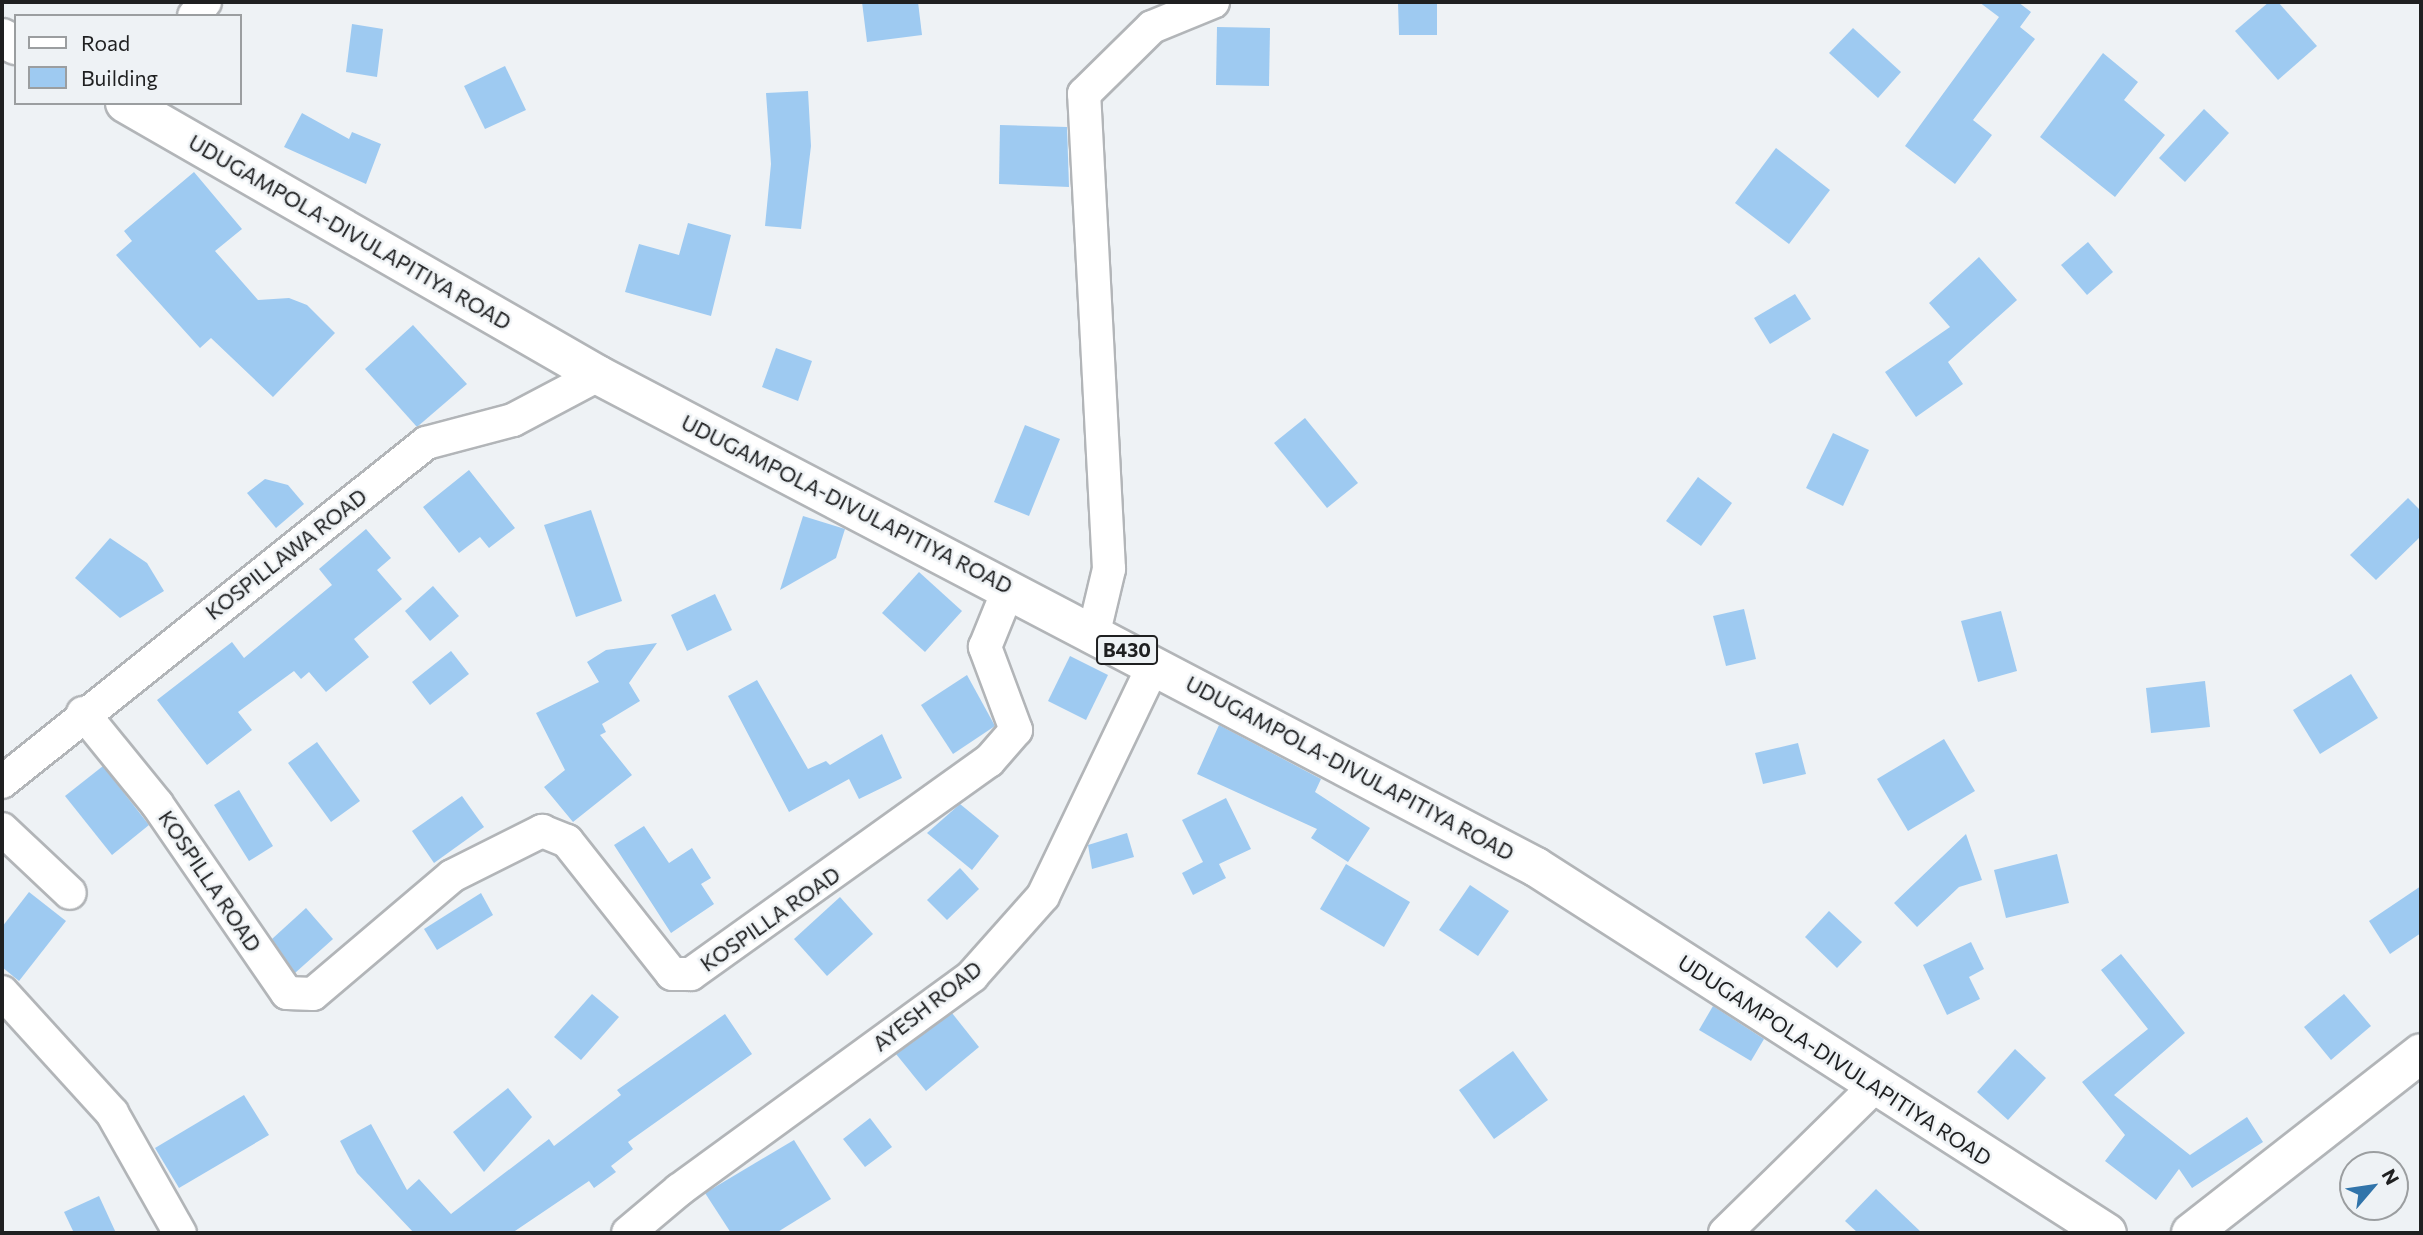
<!DOCTYPE html>
<html>
<head>
<meta charset="utf-8">
<style>
  body { margin:0 }
  #map { position:relative; width:2423px; height:1235px; overflow:hidden; background:#eef2f5; font-family:Commissioner,sans-serif }
  div>[style] { position:absolute }
  [style*='--x'] { left:calc(var(--x)*1px); top:calc(var(--y)*1px); width:calc(var(--w)*1px); rotate:calc(var(--a)*1deg) }
  .building>* { inset:0; background:#9ecaf1 }
  .roads { filter:drop-shadow(2px 0 #b2b5b8) drop-shadow(-2px 0 #b2b5b8) drop-shadow(0 2px #b2b5b8) drop-shadow(0 -2px #b2b5b8) }
  .street>* { height:32px; margin:-16px; padding:0 16px; transform-origin:16px; border-radius:16px; background:#fff }
  .secondary>* { height:38px; margin:-19px; padding:0 19px; transform-origin:19px; border-radius:19px; background:#fff }
  .primary>* { height:38px; margin:-19px; padding:0 19px; transform-origin:19px; border-radius:19px; background:#fff }
  span { translate:-50% -50%; white-space:nowrap; text-align:center; line-height:1.15; -webkit-text-stroke:5px #eef2f5; paint-order:stroke }
  .shield-label span { padding:2px 5px; background:#eef2f5; border:2px solid; border-radius:5px; -webkit-text-stroke-width:0 }
  .shield-label { font-size:19px; color:#1f2021; font-weight:700 }
  .street-label { font-size:21px; color:#1f2021 }
  .frame { position:absolute; inset:0; border:4px solid #1f2021; pointer-events:none }
  .legend { position:absolute; left:14px; top:14px; width:228px; height:91px; box-sizing:border-box; background:#eef2f5; border:2px solid #9b9ea0; margin:0; padding:9px 12px; list-style:none; font-size:21px; color:#1f2021 }
  .legend li { display:flex; align-items:center; gap:14px; height:35px }
  .legend b { width:35px; border:2px solid #9b9ea0 }
  .north { position:absolute; left:2339px; top:1151px; width:70px; height:70px; box-sizing:border-box; background:#eef2f5; border:2px solid #9b9ea0; border-radius:50%; rotate:61deg; font-size:19px; font-weight:700; line-height:28px; text-align:center; color:#1f2021 }
  .north::after { content:''; display:block; margin:auto; width:24px; height:32px; background:#3174aa; clip-path:polygon(50% 0,100% 100%,50% 72%,0 100%) }
</style>
</head>
<body>
<div id="map">
  <div class="building">
    <div style="clip-path:polygon(862px 2px,918px 2px,922px 35px,867px 42px)"></div>
    <div style="clip-path:polygon(1398px 2px,1437px 2px,1437px 35px,1399px 35px)"></div>
    <div style="clip-path:polygon(1979px 2px,2018px 2px,2031px 12px,2020px 27px,2035px 39px,1973px 120px,1992px 135px,1955px 184px,1905px 146px,1999px 17px)"></div>
    <div style="clip-path:polygon(2269px 2px,2278px 2px,2317px 46px,2278px 80px,2235px 31px)"></div>
    <div style="clip-path:polygon(352px 24px,383px 29px,377px 77px,346px 72px)"></div>
    <div style="clip-path:polygon(1217px 27px,1270px 28px,1269px 86px,1216px 85px)"></div>
    <div style="clip-path:polygon(1853px 28px,1901px 72px,1878px 98px,1829px 53px)"></div>
    <div style="clip-path:polygon(2103px 53px,2138px 82px,2124px 100px,2165px 135px,2115px 197px,2040px 137px)"></div>
    <div style="clip-path:polygon(505px 66px,526px 110px,485px 129px,464px 86px)"></div>
    <div style="clip-path:polygon(808px 91px,811px 146px,801px 229px,765px 226px,771px 164px,766px 93px)"></div>
    <div style="clip-path:polygon(2204px 109px,2229px 133px,2185px 182px,2159px 158px)"></div>
    <div style="clip-path:polygon(302px 113px,349px 139px,352px 132px,381px 144px,366px 184px,284px 147px)"></div>
    <div style="clip-path:polygon(1000px 125px,1067px 127px,1069px 187px,999px 184px)"></div>
    <div style="clip-path:polygon(1776px 148px,1830px 190px,1789px 244px,1735px 203px)"></div>
    <div style="clip-path:polygon(194px 172px,242px 229px,215px 251px,258px 300px,289px 298px,307px 305px,335px 333px,273px 397px,211px 338px,200px 348px,116px 255px,132px 241px,124px 231px)"></div>
    <div style="clip-path:polygon(688px 223px,731px 235px,711px 316px,625px 292px,639px 244px,679px 255px)"></div>
    <div style="clip-path:polygon(2088px 242px,2113px 272px,2087px 295px,2061px 265px)"></div>
    <div style="clip-path:polygon(1979px 257px,2017px 300px,1948px 362px,1963px 384px,1916px 417px,1885px 372px,1950px 327px,1929px 303px)"></div>
    <div style="clip-path:polygon(1795px 294px,1811px 319px,1770px 344px,1754px 318px)"></div>
    <div style="clip-path:polygon(413px 325px,467px 384px,417px 427px,365px 369px)"></div>
    <div style="clip-path:polygon(776px 348px,812px 361px,798px 401px,762px 387px)"></div>
    <div style="clip-path:polygon(1305px 418px,1358px 483px,1327px 508px,1274px 443px)"></div>
    <div style="clip-path:polygon(1025px 425px,1060px 439px,1029px 516px,994px 502px)"></div>
    <div style="clip-path:polygon(1833px 433px,1869px 450px,1843px 506px,1806px 488px)"></div>
    <div style="clip-path:polygon(469px 470px,515px 528px,489px 548px,480px 537px,459px 553px,423px 507px)"></div>
    <div style="clip-path:polygon(1698px 477px,1732px 503px,1701px 546px,1666px 521px)"></div>
    <div style="clip-path:polygon(265px 479px,288px 485px,304px 504px,276px 528px,247px 493px)"></div>
    <div style="clip-path:polygon(2408px 498px,2421px 511px,2421px 536px,2376px 580px,2350px 555px)"></div>
    <div style="clip-path:polygon(591px 510px,622px 601px,576px 617px,544px 525px)"></div>
    <div style="clip-path:polygon(803px 516px,845px 529px,836px 558px,780px 590px)"></div>
    <div style="clip-path:polygon(366px 529px,391px 558px,377px 570px,402px 599px,354px 639px,369px 657px,326px 692px,309px 672px,301px 679px,294px 671px,238px 712px,252px 730px,207px 765px,157px 700px,232px 642px,244px 658px,332px 585px,319px 569px)"></div>
    <div style="clip-path:polygon(110px 538px,147px 563px,164px 591px,120px 618px,75px 578px)"></div>
    <div style="clip-path:polygon(919px 572px,962px 611px,925px 652px,882px 613px)"></div>
    <div style="clip-path:polygon(433px 586px,459px 616px,430px 641px,405px 611px)"></div>
    <div style="clip-path:polygon(715px 594px,732px 630px,687px 651px,671px 615px)"></div>
    <div style="clip-path:polygon(1744px 609px,1756px 659px,1726px 666px,1713px 616px)"></div>
    <div style="clip-path:polygon(2001px 611px,2017px 671px,1978px 682px,1961px 621px)"></div>
    <div style="clip-path:polygon(657px 643px,629px 683px,640px 701px,602px 724px,606px 732px,600px 735px,632px 775px,573px 822px,544px 787px,565px 770px,536px 713px,599px 682px,587px 662px,606px 650px)"></div>
    <div style="clip-path:polygon(451px 651px,469px 674px,430px 705px,412px 682px)"></div>
    <div style="clip-path:polygon(1070px 656px,1108px 675px,1086px 720px,1048px 701px)"></div>
    <div style="clip-path:polygon(2351px 674px,2378px 718px,2320px 754px,2293px 710px)"></div>
    <div style="clip-path:polygon(967px 675px,995px 726px,953px 754px,921px 705px)"></div>
    <div style="clip-path:polygon(757px 680px,808px 769px,826px 761px,830px 765px,882px 734px,902px 778px,859px 799px,849px 779px,789px 812px,728px 696px)"></div>
    <div style="clip-path:polygon(2205px 681px,2210px 727px,2151px 733px,2146px 688px)"></div>
    <div style="clip-path:polygon(1219px 725px,1321px 779px,1315px 792px,1370px 828px,1348px 862px,1311px 838px,1317px 829px,1197px 774px)"></div>
    <div style="clip-path:polygon(1944px 739px,1975px 791px,1908px 831px,1877px 779px)"></div>
    <div style="clip-path:polygon(317px 742px,360px 801px,331px 822px,288px 763px)"></div>
    <div style="clip-path:polygon(1798px 743px,1806px 774px,1763px 784px,1755px 753px)"></div>
    <div style="clip-path:polygon(103px 766px,149px 825px,112px 855px,65px 796px)"></div>
    <div style="clip-path:polygon(239px 790px,273px 846px,249px 861px,214px 805px)"></div>
    <div style="clip-path:polygon(462px 796px,484px 827px,434px 863px,412px 831px)"></div>
    <div style="clip-path:polygon(1226px 798px,1251px 849px,1219px 864px,1226px 878px,1193px 895px,1182px 873px,1203px 862px,1182px 820px)"></div>
    <div style="clip-path:polygon(960px 804px,999px 836px,972px 870px,927px 833px)"></div>
    <div style="clip-path:polygon(644px 826px,669px 863px,692px 848px,711px 878px,701px 884px,714px 904px,671px 933px,614px 845px)"></div>
    <div style="clip-path:polygon(1127px 833px,1134px 857px,1092px 869px,1088px 845px)"></div>
    <div style="clip-path:polygon(1966px 834px,1982px 880px,1959px 887px,1917px 927px,1894px 903px)"></div>
    <div style="clip-path:polygon(2057px 854px,2069px 903px,2006px 918px,1994px 870px)"></div>
    <div style="clip-path:polygon(1346px 864px,1410px 902px,1384px 947px,1320px 909px)"></div>
    <div style="clip-path:polygon(960px 868px,979px 889px,947px 920px,927px 900px)"></div>
    <div style="clip-path:polygon(1470px 885px,1509px 911px,1478px 956px,1439px 930px)"></div>
    <div style="clip-path:polygon(2421px 886px,2421px 933px,2390px 954px,2369px 921px)"></div>
    <div style="clip-path:polygon(29px 892px,66px 921px,19px 981px,2px 967px,2px 927px)"></div>
    <div style="clip-path:polygon(481px 893px,493px 915px,437px 950px,424px 929px)"></div>
    <div style="clip-path:polygon(840px 897px,873px 934px,827px 976px,794px 939px)"></div>
    <div style="clip-path:polygon(306px 908px,333px 939px,295px 973px,272px 939px)"></div>
    <div style="clip-path:polygon(1829px 911px,1862px 942px,1837px 968px,1805px 937px)"></div>
    <div style="clip-path:polygon(1971px 942px,1984px 969px,1969px 977px,1980px 999px,1947px 1015px,1923px 965px)"></div>
    <div style="clip-path:polygon(2121px 954px,2185px 1033px,2114px 1095px,2190px 1155px,2247px 1117px,2263px 1142px,2192px 1188px,2179px 1169px,2156px 1200px,2105px 1161px,2125px 1135px,2082px 1082px,2148px 1029px,2101px 970px)"></div>
    <div style="clip-path:polygon(592px 994px,619px 1017px,581px 1060px,554px 1037px)"></div>
    <div style="clip-path:polygon(2344px 994px,2371px 1026px,2331px 1060px,2304px 1027px)"></div>
    <div style="clip-path:polygon(1713px 1006px,1764px 1039px,1751px 1061px,1699px 1030px)"></div>
    <div style="clip-path:polygon(952px 1013px,979px 1047px,926px 1091px,896px 1054px)"></div>
    <div style="clip-path:polygon(725px 1014px,752px 1054px,628px 1142px,633px 1149px,611px 1166px,616px 1172px,594px 1188px,589px 1181px,512px 1233px,414px 1233px,357px 1173px,340px 1141px,371px 1124px,407px 1190px,419px 1179px,451px 1214px,549px 1139px,554px 1146px,621px 1095px,617px 1090px)"></div>
    <div style="clip-path:polygon(2015px 1049px,2046px 1078px,2008px 1120px,1977px 1092px)"></div>
    <div style="clip-path:polygon(1513px 1051px,1548px 1100px,1494px 1139px,1459px 1090px)"></div>
    <div style="clip-path:polygon(508px 1088px,532px 1117px,484px 1172px,453px 1132px)"></div>
    <div style="clip-path:polygon(244px 1095px,269px 1135px,179px 1188px,155px 1148px)"></div>
    <div style="clip-path:polygon(870px 1118px,892px 1147px,865px 1167px,843px 1139px)"></div>
    <div style="clip-path:polygon(794px 1140px,831px 1199px,776px 1233px,731px 1233px,705px 1193px)"></div>
    <div style="clip-path:polygon(1876px 1189px,1922px 1233px,1858px 1233px,1845px 1221px)"></div>
    <div style="clip-path:polygon(99px 1196px,116px 1233px,74px 1233px,64px 1212px)"></div>
  </div>
  <div class="roads">
    <div class="street">
      <div style="--x:194;--y:16;--w:18;--a:-52"></div>
      <div style="--x:1094;--y:632;--w:65;--a:-76.6"></div>
      <div style="--x:1109;--y:569;--w:476;--a:-93"></div>
      <div style="--x:1084;--y:94;--w:95;--a:-44.6"></div>
      <div style="--x:1152;--y:27;--w:66;--a:-22.3"></div>
      <div style="--x:83;--y:713;--w:117;--a:50.9"></div>
      <div style="--x:157;--y:804;--w:229;--a:55.5"></div>
      <div style="--x:287;--y:993;--w:26;--a:2"></div>
      <div style="--x:313;--y:994;--w:182;--a:-40.3"></div>
      <div style="--x:452;--y:876;--w:101;--a:-26.6"></div>
      <div style="--x:542;--y:831;--w:27;--a:22"></div>
      <div style="--x:567;--y:841;--w:169;--a:51.7"></div>
      <div style="--x:672;--y:974;--w:19;--a:0"></div>
      <div style="--x:691;--y:974;--w:366;--a:-35.6"></div>
      <div style="--x:989;--y:761;--w:41;--a:-48.9"></div>
      <div style="--x:1016;--y:730;--w:89;--a:-110.5"></div>
      <div style="--x:985;--y:647;--w:64;--a:-67.9"></div>
      <div style="--x:2;--y:782;--w:543;--a:-38.64"></div>
      <div style="--x:426;--y:443;--w:90;--a:-14.8"></div>
      <div style="--x:513;--y:420;--w:96;--a:-27.9"></div>
      <div style="--x:2;--y:829;--w:93;--a:43.3"></div>
      <div style="--x:2;--y:992;--w:164;--a:47.7"></div>
      <div style="--x:112;--y:1113;--w:138;--a:60.5"></div>
      <div style="--x:628;--y:1233;--w:67;--a:-40.1"></div>
      <div style="--x:679;--y:1190;--w:363;--a:-36.1"></div>
      <div style="--x:972;--y:976;--w:107;--a:-48.4"></div>
      <div style="--x:1043;--y:896;--w:257;--a:-64.4"></div>
      <div style="--x:1725;--y:1233;--w:209;--a:-44.4"></div>
    </div>
    <div class="secondary">
      <div style="--x:2191;--y:1233;--w:292;--a:-38"></div>
    </div>
    <div class="primary">
      <div style="--x:2;--y:38;--w:16;--a:27"></div>
      <div style="--x:125;--y:103;--w:546;--a:29.9"></div>
      <div style="--x:598;--y:375;--w:1059;--a:27.68"></div>
      <div style="--x:1536;--y:867;--w:678;--a:32.66"></div>
    </div>
  </div>
  <div class="shield-label">
    <span style="left:1127px;top:650px">B430</span>
  </div>
  <div class="street-label">
    <span style="left:350px;top:232px;rotate:30deg">UDUGAMPOLA-DIVULAPITIYA ROAD</span>
    <span style="left:847px;top:504px;rotate:27deg">UDUGAMPOLA-DIVULAPITIYA ROAD</span>
    <span style="left:286px;top:554px;rotate:-38deg">KOSPILLAWA ROAD</span>
    <span style="left:1350px;top:768px;rotate:28deg">UDUGAMPOLA-DIVULAPITIYA ROAD</span>
    <span style="left:210px;top:881px;rotate:56deg">KOSPILLA ROAD</span>
    <span style="left:770px;top:919px;rotate:-35deg">KOSPILLA ROAD</span>
    <span style="left:927px;top:1006px;rotate:-38deg">AYESH ROAD</span>
    <span style="left:1835px;top:1060px;rotate:33deg">UDUGAMPOLA-DIVULAPITIYA ROAD</span>
  </div>
  <div class="frame"></div>
  <ul class="legend">
  <li><b style="height:9px;background:#fff"></b>Road</li>
  <li><b style="height:19px;background:#9ecaf1"></b>Building</li>
  </ul>
  <div class="north">N</div>
</div>
</body>
</html>
